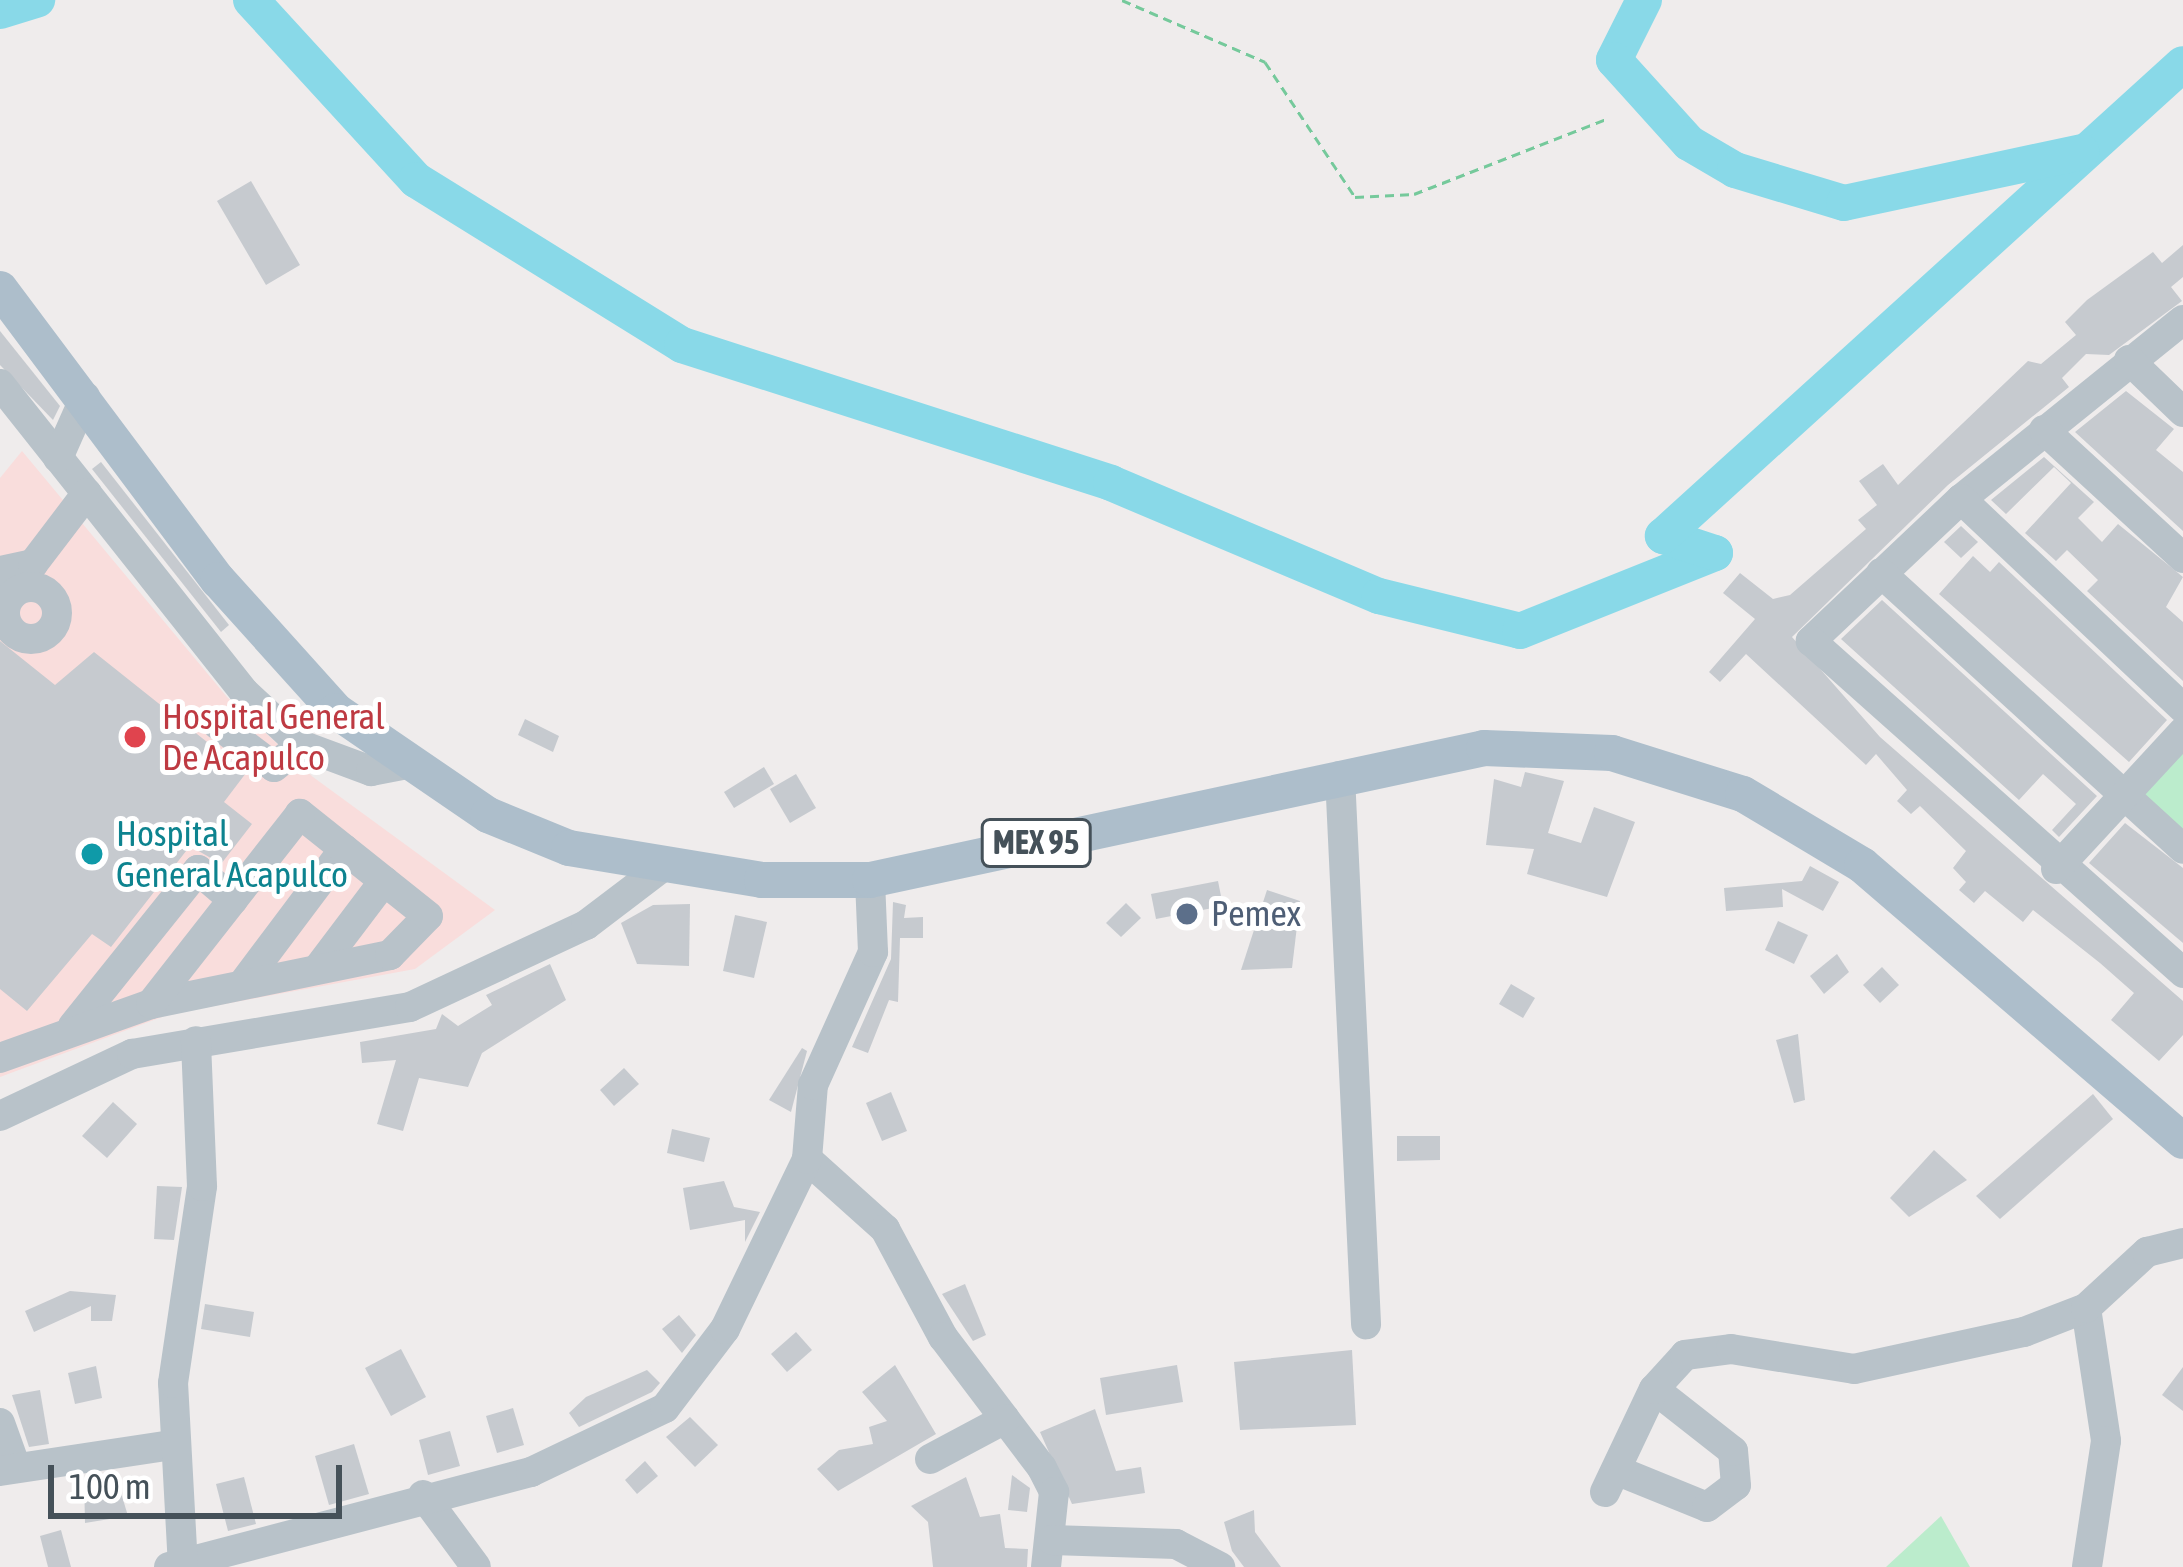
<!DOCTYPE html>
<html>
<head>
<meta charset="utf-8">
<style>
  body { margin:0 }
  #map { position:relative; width:2183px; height:1567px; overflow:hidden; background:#efecec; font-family:"Asap Condensed",sans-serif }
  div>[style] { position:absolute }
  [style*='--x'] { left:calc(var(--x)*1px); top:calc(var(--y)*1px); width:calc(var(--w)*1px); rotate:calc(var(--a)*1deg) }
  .medical>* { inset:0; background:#f9dddc }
  .green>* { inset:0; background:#bbeccc }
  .river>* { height:36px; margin:-18px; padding:0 18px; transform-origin:18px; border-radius:18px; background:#89d9e8 }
  .building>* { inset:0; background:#c6cacf }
  .path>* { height:3px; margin-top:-1.5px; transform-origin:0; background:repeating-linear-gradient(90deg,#75c99b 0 9px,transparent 0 15px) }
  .minor>* { height:30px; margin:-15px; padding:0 15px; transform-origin:15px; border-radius:15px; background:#b8c2c9 }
  .minor>.ring { margin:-15px; padding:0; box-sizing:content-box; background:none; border:30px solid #b8c2c9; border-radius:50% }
  .major>* { height:36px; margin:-18px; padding:0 18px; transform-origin:18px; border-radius:18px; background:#adbecb }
  .dots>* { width:33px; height:33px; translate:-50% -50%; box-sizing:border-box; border:6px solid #fff; border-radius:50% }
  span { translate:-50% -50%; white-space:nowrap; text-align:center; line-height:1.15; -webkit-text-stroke:10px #fff; paint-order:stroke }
  .shield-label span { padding:3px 9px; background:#fff; border:3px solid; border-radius:9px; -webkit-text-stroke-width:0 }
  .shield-label { font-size:33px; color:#455159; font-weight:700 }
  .health-label { font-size:36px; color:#be3a42 }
  .left { translate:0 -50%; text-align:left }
  .culture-label { font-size:36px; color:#0d838f }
  .service-label { font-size:36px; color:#4e5e75 }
  .scale { position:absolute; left:48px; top:1465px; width:294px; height:54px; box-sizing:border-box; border:6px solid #455159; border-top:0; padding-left:15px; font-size:36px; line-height:42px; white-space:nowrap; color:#455159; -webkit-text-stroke:9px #fff; paint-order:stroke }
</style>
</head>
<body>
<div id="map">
  <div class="medical">
    <div style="clip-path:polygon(22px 451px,227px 697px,313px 777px,495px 910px,415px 969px,170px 1014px,0 1077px,0 478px)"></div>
  </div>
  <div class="green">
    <div style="clip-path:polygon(2183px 749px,2183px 832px,2142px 795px)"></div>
    <div style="clip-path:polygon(1941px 1516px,1970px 1567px,1886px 1567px)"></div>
  </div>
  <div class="river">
    <div style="--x:251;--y:0;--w:244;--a:47.5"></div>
    <div style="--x:416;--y:180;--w:313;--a:31.8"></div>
    <div style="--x:682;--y:345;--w:451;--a:17.8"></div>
    <div style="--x:1111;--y:483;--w:291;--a:22.9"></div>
    <div style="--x:1379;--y:596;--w:145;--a:13.9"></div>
    <div style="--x:1520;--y:631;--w:210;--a:-21.8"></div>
    <div style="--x:1715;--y:553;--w:55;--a:-161.9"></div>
    <div style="--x:1663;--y:536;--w:702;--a:-42.23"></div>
    <div style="--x:1644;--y:0;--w:67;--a:116.6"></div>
    <div style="--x:1614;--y:60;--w:112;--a:47.9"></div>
    <div style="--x:1689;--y:143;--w:53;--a:30.4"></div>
    <div style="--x:1735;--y:170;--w:114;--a:16.8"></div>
    <div style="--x:1844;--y:203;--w:243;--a:-12.1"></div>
    <div style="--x:0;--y:11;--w:39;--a:-17"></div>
  </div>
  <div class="building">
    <div style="clip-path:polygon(251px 181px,300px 265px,266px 285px,217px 201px)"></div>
    <div style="clip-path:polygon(2183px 245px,2183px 277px,2171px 287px,2182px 301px,2109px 355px,2086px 354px,2062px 378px,2069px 387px,1948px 485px,1792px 637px,1880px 737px,2183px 1001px,2183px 1035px,2159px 1061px,2111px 1020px,2134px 993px,2100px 963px,2033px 910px,2023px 922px,1985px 891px,1974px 903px,1959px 890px,1966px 882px,1953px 868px,1966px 851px,1920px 806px,1911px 814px,1897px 801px,1907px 790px,1876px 754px,1866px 765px,1746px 654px,1720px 682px,1709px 672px,1755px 619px,1723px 593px,1740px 573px,1773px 599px,1790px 595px,1866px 529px,1858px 520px,1877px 505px,1859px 481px,1883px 464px,1898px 485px,2028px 361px,2041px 364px,2076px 335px,2065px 322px,2087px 300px,2153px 252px,2162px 263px)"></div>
    <div style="clip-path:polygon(0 331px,60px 406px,53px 420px,0 365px)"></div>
    <div style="clip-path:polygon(2126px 391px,2174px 429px,2156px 450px,2183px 472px,2183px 531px,2075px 432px)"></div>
    <div style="clip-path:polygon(2044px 457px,2094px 502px,2078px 518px,2102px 542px,2118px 524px,2183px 577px,2166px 607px,2183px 622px,2183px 681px,2087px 591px,2098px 580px,2067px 550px,2056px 561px,2025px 533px,2071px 483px,2054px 467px,2006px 514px,1991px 500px)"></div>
    <div style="clip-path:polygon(101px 462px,229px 625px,221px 632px,92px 469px)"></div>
    <div style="clip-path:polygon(1961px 526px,1978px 542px,1961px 558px,1944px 542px)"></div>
    <div style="clip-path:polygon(1973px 556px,1990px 572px,1999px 562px,2167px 720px,2129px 762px,1939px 594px)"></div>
    <div style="clip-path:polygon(1882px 600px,2097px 796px,2059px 837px,2052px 830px,2076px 804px,2043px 774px,2019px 800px,1841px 639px)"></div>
    <div style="clip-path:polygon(0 641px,55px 685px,94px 652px,246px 773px,224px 802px,252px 824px,221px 864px,190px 846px,111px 947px,92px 934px,27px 1011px,0 989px)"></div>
    <div style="clip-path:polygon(525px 719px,559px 736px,553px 752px,518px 735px)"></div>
    <div style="clip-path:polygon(764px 767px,774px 784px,734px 808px,724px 792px)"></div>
    <div style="clip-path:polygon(1525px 772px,1564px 781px,1548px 833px,1581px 843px,1594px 807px,1635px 822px,1607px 897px,1527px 874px,1534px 849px,1486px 845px,1494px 779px,1521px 787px)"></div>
    <div style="clip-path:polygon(796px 774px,816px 808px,790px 823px,770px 789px)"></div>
    <div style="clip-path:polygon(2125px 823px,2183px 868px,2183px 943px,2089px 863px)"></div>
    <div style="clip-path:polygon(1810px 866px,1839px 882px,1823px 911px,1782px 889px,1783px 907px,1726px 911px,1724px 888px,1802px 881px)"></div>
    <div style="clip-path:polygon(1218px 881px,1223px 906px,1156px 919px,1151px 894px)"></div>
    <div style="clip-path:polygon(1267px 890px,1300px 901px,1292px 968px,1241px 970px)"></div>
    <div style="clip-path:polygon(893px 902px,906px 905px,904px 918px,923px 917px,923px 938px,900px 938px,898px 1002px,889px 1000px,868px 1053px,852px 1047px,891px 959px)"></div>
    <div style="clip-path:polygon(1126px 903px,1141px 918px,1121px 937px,1106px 923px)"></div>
    <div style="clip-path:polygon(690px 904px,689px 966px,637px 964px,621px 923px,653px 905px)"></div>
    <div style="clip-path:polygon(735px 915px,767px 922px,754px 978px,723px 971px)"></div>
    <div style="clip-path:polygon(1778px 921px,1808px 935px,1794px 964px,1765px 950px)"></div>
    <div style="clip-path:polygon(1837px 954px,1849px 972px,1824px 994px,1810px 976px)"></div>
    <div style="clip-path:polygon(550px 964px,566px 1000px,482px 1053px,468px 1087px,419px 1078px,403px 1131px,377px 1124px,396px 1060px,362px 1063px,360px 1042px,436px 1029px,442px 1014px,458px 1026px,492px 1005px,486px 995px)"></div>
    <div style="clip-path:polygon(1882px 967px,1899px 985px,1880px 1003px,1863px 985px)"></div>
    <div style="clip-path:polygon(1511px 984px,1535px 998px,1523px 1018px,1499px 1004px)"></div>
    <div style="clip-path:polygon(1798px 1034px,1805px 1100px,1794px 1103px,1776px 1040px)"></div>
    <div style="clip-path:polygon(802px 1048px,807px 1051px,791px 1112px,769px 1100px)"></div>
    <div style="clip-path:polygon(624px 1068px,639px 1084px,614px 1106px,600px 1090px)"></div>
    <div style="clip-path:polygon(891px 1092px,907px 1131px,882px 1141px,866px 1103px)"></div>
    <div style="clip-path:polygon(2093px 1094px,2113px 1119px,2000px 1219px,1976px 1196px)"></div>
    <div style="clip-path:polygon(113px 1102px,137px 1124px,107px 1158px,82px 1136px)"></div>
    <div style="clip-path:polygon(672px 1129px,710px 1138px,704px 1162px,667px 1153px)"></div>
    <div style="clip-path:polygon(1397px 1136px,1440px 1136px,1440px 1160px,1397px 1161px)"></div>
    <div style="clip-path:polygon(1934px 1150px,1967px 1180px,1909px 1217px,1890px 1198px)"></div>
    <div style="clip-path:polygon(724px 1181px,734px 1207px,760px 1212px,745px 1242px,745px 1220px,690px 1230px,683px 1188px)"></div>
    <div style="clip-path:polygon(157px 1186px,182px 1187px,174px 1240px,154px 1239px)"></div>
    <div style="clip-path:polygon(965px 1284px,986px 1335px,973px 1341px,942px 1294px)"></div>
    <div style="clip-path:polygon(70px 1291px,116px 1295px,112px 1321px,91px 1321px,91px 1306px,34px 1332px,25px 1311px)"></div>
    <div style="clip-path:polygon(205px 1304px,254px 1312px,250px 1337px,201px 1329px)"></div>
    <div style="clip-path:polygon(679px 1315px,696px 1335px,682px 1353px,662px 1329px)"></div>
    <div style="clip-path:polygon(796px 1332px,812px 1350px,787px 1372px,771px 1354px)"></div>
    <div style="clip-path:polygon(401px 1349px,426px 1397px,391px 1416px,365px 1368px)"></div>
    <div style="clip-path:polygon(1352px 1350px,1356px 1425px,1240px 1430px,1234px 1362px)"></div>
    <div style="clip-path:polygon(895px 1365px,936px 1434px,838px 1491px,817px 1469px,839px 1450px,873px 1444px,869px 1427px,887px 1421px,862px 1392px)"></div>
    <div style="clip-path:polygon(1177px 1365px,1183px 1402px,1106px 1415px,1100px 1378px)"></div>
    <div style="clip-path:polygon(96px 1366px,102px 1398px,75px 1404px,68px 1373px)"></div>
    <div style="clip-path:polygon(2183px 1367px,2183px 1411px,2162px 1395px)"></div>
    <div style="clip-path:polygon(647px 1370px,660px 1383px,652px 1392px,579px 1427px,569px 1413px,586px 1397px)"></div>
    <div style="clip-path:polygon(40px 1390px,49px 1444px,29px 1447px,12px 1395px)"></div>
    <div style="clip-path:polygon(513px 1408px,524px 1445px,497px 1453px,486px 1416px)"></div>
    <div style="clip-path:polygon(1095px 1409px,1116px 1471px,1141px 1467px,1145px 1493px,1072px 1504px,1040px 1432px)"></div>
    <div style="clip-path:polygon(690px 1417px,718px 1445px,695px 1467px,666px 1437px)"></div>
    <div style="clip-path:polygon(450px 1431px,460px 1466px,428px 1475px,419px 1440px)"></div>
    <div style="clip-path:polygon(354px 1444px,369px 1494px,329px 1505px,315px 1456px)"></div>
    <div style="clip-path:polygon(645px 1461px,658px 1476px,637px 1494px,625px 1480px)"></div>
    <div style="clip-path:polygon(115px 1473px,128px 1516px,85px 1523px,84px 1478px)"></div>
    <div style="clip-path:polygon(1012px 1475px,1030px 1488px,1027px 1512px,1008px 1510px)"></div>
    <div style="clip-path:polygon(244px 1477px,256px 1524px,228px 1531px,216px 1484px)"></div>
    <div style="clip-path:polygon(966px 1477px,980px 1517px,1000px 1514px,1005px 1548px,1028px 1549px,1027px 1567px,933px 1567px,928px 1522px,911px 1506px)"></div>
    <div style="clip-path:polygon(1254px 1510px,1255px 1532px,1281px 1567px,1244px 1567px,1232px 1551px,1224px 1522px)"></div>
    <div style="clip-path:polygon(61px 1530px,71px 1567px,48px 1567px,40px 1536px)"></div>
  </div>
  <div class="path">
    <div style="--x:1122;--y:0;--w:156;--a:23.4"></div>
    <div style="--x:1265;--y:62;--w:162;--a:56.3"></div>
    <div style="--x:1355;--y:197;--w:59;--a:-2.9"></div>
    <div style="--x:1414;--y:194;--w:206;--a:-21.3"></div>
  </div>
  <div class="minor">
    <div style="--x:2183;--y:320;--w:285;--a:141.1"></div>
    <div style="--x:1961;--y:499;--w:207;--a:136.6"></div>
    <div style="--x:1811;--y:641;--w:499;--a:41.7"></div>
    <div style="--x:2129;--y:360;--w:75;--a:43.9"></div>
    <div style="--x:0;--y:384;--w:393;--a:51.6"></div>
    <div style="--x:244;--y:692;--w:78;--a:42.9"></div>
    <div style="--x:301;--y:745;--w:75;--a:20.4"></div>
    <div style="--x:371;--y:771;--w:37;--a:-11"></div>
    <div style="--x:2044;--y:430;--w:189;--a:42.6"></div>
    <div style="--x:58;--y:458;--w:67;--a:-66.1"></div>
    <div style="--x:1961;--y:499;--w:305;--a:43.3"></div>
    <div style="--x:0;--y:571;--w:34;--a:-12"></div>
    <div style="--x:33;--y:564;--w:89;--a:-52.7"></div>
    <div style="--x:1881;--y:573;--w:409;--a:42.4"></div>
    <div class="ring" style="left:5px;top:587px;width:22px;height:22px"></div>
    <div style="--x:217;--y:724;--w:71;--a:37"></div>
    <div style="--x:274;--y:767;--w:35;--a:-39"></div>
    <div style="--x:1340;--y:776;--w:549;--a:87.28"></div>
    <div style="--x:2056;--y:869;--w:187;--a:-47.2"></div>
    <div style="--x:319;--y:967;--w:108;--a:-52.9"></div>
    <div style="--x:245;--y:981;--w:165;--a:-53.1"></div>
    <div style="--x:73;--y:1026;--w:200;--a:-51.3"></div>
    <div style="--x:198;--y:870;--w:46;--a:40.6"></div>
    <div style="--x:0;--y:1058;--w:160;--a:-19.7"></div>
    <div style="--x:151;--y:1004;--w:244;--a:-11.6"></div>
    <div style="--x:390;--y:955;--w:54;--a:-45.7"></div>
    <div style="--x:428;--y:916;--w:164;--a:-141.4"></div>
    <div style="--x:300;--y:814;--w:241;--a:128.1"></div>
    <div style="--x:0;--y:1116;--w:146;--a:-25.2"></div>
    <div style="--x:132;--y:1054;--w:282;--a:-9.6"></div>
    <div style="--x:410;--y:1007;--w:194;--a:-25"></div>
    <div style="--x:586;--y:925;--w:94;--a:-37.2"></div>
    <div style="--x:807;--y:1159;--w:105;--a:41.9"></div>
    <div style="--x:885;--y:1229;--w:123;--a:61.8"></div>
    <div style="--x:943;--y:1337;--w:164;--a:52.9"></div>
    <div style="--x:1042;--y:1468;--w:27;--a:63"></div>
    <div style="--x:1054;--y:1492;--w:75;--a:96.1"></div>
    <div style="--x:2086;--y:1308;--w:134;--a:81.4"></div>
    <div style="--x:2106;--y:1441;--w:127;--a:98.6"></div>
    <div style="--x:0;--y:1423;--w:45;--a:70.3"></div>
    <div style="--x:930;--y:1459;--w:85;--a:-28.1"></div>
    <div style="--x:1616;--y:1470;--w:98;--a:22.1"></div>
    <div style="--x:1707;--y:1507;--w:36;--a:-37"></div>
    <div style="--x:1736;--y:1485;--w:34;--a:-95"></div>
    <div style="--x:1733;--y:1451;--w:100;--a:-141.9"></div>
    <div style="--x:0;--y:1471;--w:173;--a:-8.6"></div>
    <div style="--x:1605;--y:1492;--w:114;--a:-64.6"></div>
    <div style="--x:1654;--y:1389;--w:46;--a:-47.6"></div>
    <div style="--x:1685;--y:1355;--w:46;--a:-7.4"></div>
    <div style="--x:1731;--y:1349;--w:125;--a:9.2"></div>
    <div style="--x:1854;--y:1369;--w:174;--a:-12.3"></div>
    <div style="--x:2024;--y:1332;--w:66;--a:-21.2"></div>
    <div style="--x:2086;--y:1308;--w:83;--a:-42.6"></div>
    <div style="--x:2147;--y:1252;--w:37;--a:-14"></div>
    <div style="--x:423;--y:1495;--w:89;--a:53.6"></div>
    <div style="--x:1052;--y:1540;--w:124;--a:1.8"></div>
    <div style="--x:1176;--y:1544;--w:50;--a:27.6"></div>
    <div style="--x:169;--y:1567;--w:374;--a:-14.7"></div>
    <div style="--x:531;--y:1472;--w:148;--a:-25.5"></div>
    <div style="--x:665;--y:1408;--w:99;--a:-52.8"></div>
    <div style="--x:725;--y:1329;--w:189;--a:-64.2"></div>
    <div style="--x:807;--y:1159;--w:74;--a:-85.4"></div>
    <div style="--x:813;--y:1085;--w:146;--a:-65.7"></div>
    <div style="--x:873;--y:952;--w:72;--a:-92.4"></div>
    <div style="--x:183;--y:1567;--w:184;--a:-93.1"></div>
    <div style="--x:173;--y:1383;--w:199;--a:-81.6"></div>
    <div style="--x:202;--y:1186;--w:145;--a:-92.4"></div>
  </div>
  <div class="major">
    <div style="--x:0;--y:289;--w:364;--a:53.2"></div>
    <div style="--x:218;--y:580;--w:176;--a:48"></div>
    <div style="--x:336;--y:711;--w:184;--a:34.4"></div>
    <div style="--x:488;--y:815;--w:87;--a:22.2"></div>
    <div style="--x:569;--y:848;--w:196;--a:9.4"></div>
    <div style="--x:762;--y:880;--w:108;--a:0"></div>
    <div style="--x:870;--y:880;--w:628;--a:-12.13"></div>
    <div style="--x:1484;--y:748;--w:128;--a:2.2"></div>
    <div style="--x:1612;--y:753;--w:137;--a:17.4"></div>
    <div style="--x:1743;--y:794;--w:139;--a:30.8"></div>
    <div style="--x:1862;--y:865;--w:423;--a:40.7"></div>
  </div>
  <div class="dots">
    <div style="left:135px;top:737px;background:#e0444e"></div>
    <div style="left:92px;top:854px;background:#0f9aa8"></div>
    <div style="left:1187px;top:914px;background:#5c6f8a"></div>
  </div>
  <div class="shield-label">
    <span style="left:1036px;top:843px">MEX 95</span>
  </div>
  <div class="health-label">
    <span class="left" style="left:162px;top:737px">Hospital General<br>De Acapulco</span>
  </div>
  <div class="culture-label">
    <span class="left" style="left:116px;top:854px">Hospital<br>General Acapulco</span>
  </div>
  <div class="service-label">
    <span class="left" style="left:1211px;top:914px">Pemex</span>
  </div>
  <div class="scale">100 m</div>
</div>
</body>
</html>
